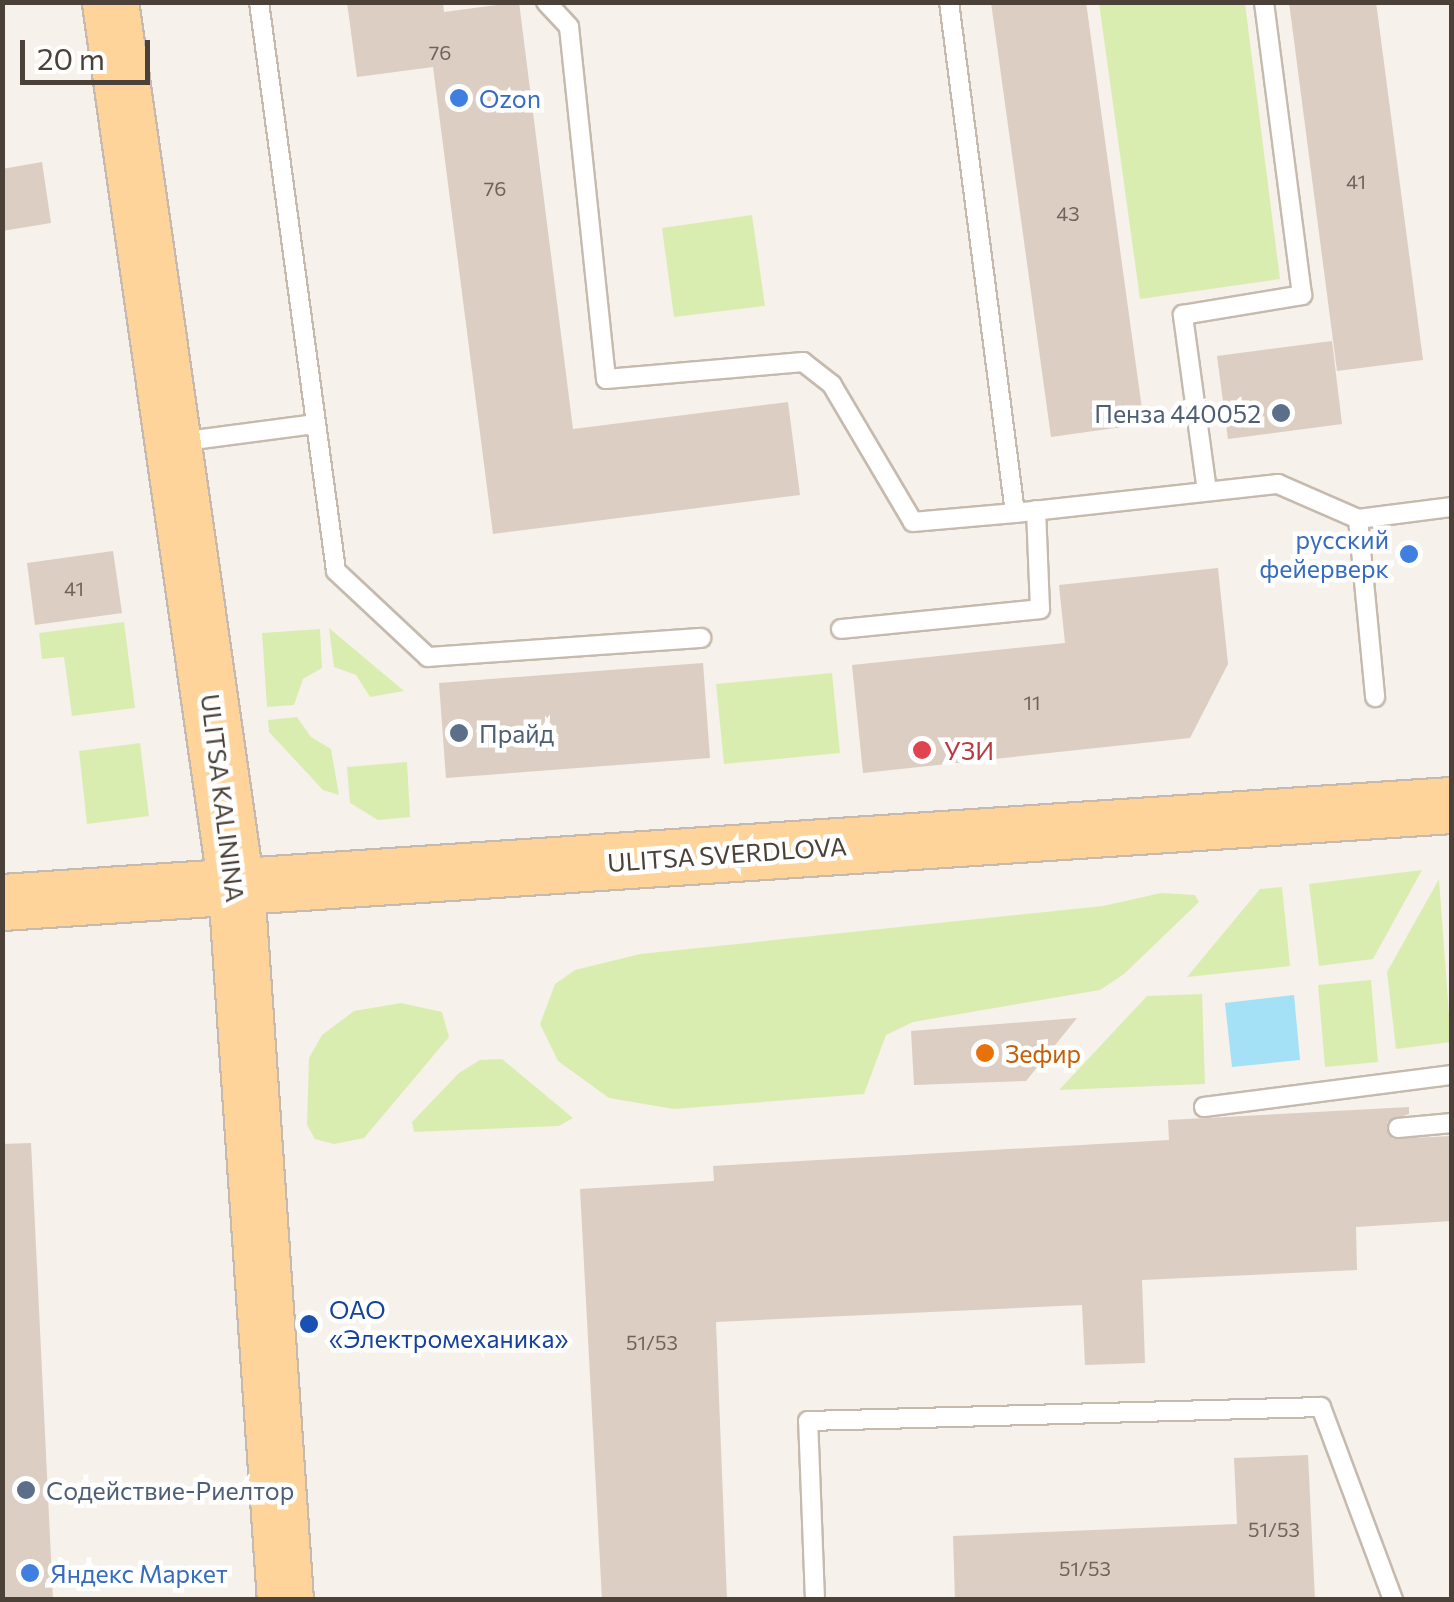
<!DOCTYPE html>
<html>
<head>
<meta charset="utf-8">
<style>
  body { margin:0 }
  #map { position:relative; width:1454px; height:1602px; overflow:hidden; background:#f6f1eb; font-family:Commissioner,sans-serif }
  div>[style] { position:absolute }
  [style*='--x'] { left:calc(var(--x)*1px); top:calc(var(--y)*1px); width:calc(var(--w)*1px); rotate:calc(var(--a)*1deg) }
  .green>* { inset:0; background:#daedb1 }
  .water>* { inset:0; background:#a4e0f6 }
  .building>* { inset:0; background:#dccec2 }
  .roads { filter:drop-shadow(2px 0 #c6baaf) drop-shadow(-2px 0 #c6baaf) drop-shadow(0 2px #c6baaf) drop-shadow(0 -2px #c6baaf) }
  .service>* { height:18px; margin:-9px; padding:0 9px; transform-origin:9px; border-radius:9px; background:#fff }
  .primary>* { height:55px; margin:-27.5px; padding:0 27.5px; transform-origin:27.5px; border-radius:27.5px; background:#ffd49b }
  .dots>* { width:28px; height:28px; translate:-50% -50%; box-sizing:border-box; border:5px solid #fff; border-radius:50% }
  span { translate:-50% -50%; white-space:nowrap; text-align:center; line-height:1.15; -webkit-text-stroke:9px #fff; paint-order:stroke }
  .number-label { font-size:20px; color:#6f645a }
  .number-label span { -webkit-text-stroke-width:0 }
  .shop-label { font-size:25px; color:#366cbe }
  .left { translate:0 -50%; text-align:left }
  .right { translate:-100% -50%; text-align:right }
  .service-label { font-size:25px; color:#4e5e75 }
  .health-label { font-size:25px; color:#be3a42 }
  .street-label { font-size:25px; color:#4b4138 }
  .food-label { font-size:25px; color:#c56008 }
  .transit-label { font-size:25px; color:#164399 }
  .frame { position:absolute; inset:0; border:5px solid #4b4138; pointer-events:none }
  .scale { position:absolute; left:20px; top:40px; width:130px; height:45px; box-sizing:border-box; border:5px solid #4b4138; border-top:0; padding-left:12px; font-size:30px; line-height:35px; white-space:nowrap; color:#4b4138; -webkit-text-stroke:8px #fff; paint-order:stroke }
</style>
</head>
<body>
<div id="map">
  <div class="green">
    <div style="clip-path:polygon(1099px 3px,1245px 3px,1280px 279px,1140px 299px)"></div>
    <div style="clip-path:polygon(752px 215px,765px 306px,674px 317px,662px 228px)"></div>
    <div style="clip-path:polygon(124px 622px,135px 708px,72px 716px,64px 657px,42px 659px,39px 633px)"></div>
    <div style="clip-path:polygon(329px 628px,404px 691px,370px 697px,356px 675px,334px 667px)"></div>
    <div style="clip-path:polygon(320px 629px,322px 668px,303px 679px,294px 705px,267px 707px,262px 633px)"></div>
    <div style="clip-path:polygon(832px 673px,840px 753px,724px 764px,716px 684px)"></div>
    <div style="clip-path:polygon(297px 717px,311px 737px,331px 749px,339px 795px,323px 790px,269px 732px,268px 720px)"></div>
    <div style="clip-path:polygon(140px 743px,149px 816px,87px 824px,79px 751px)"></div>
    <div style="clip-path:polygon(407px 762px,410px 817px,378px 820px,350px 803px,347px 767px)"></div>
    <div style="clip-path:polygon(1422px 870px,1373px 959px,1319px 966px,1309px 884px)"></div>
    <div style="clip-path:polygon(1439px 879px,1451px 1042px,1396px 1049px,1387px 972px)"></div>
    <div style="clip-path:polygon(1282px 887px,1290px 966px,1187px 977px,1260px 889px)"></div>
    <div style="clip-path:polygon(1161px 893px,1195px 895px,1199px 902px,1124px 974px,1100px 990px,913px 1022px,886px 1035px,864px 1094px,674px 1109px,609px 1098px,558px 1061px,540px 1024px,555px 984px,575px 970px,640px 954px,1103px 906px)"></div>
    <div style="clip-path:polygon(1371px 980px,1378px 1062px,1325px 1067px,1318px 985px)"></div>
    <div style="clip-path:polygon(1202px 994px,1205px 1084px,1059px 1090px,1147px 996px)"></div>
    <div style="clip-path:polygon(401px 1003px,442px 1012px,449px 1037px,364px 1138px,334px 1144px,315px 1139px,307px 1125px,309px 1058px,322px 1035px,354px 1011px)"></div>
    <div style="clip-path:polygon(502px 1059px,573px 1118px,559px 1126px,414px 1132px,412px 1122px,459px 1073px,480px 1060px)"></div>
  </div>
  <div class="water">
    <div style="clip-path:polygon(1294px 995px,1300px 1060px,1232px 1067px,1225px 1003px)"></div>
  </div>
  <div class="building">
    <div style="clip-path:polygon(347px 2px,443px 2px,444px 12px,519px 2px,573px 429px,788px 402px,800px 495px,493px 534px,433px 67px,357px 77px)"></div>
    <div style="clip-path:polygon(991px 2px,1086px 2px,1144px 424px,1051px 437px)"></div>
    <div style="clip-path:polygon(1289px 2px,1376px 2px,1423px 360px,1337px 371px)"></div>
    <div style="clip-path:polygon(42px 162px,51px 223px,2px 231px,2px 169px)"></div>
    <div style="clip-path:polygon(1332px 341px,1342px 424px,1228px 439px,1217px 356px)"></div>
    <div style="clip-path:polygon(113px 551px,122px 613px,35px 625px,27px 563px)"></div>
    <div style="clip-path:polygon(1218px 568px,1228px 664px,1190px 738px,863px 773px,852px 665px,1065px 643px,1059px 585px)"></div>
    <div style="clip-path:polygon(703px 663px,710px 758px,446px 778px,439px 683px)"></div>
    <div style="clip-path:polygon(1077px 1018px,1026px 1081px,914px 1085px,911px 1031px)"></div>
    <div style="clip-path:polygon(1409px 1107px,1409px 1114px,1387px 1122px,1392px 1139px,1452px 1136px,1452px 1221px,1356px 1227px,1357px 1270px,1142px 1280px,1145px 1363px,1085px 1365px,1082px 1305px,716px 1322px,727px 1600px,602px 1600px,580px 1189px,714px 1181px,713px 1166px,1169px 1140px,1168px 1120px)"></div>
    <div style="clip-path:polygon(31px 1143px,53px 1600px,2px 1600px,2px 1144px)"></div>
    <div style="clip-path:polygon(1308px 1455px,1315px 1600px,955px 1600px,953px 1536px,1237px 1524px,1234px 1458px)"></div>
  </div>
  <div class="roads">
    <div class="service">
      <div style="--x:259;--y:2;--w:574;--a:82.29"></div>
      <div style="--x:336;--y:571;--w:126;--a:43.1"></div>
      <div style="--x:428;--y:657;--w:274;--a:-4"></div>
      <div style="--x:546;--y:2;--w:34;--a:47"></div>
      <div style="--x:569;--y:27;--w:354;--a:84"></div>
      <div style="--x:606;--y:379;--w:198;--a:-4.9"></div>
      <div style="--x:803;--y:362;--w:37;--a:38"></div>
      <div style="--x:832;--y:385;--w:159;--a:59.4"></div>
      <div style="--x:913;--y:522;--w:102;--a:-5"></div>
      <div style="--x:949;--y:2;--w:515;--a:82.64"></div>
      <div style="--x:1015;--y:513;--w:265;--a:-6.3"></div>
      <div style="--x:1278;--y:484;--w:87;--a:23.6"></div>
      <div style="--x:1358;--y:519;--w:95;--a:-7.3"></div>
      <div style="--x:179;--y:442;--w:137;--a:-7.5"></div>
      <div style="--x:1207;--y:491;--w:178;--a:-97.8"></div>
      <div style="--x:1183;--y:315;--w:121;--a:-9.5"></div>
      <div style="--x:1302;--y:295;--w:295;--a:-97.4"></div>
      <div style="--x:1358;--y:519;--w:179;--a:84.5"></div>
      <div style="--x:841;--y:629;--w:200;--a:-5.7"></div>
      <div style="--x:1040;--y:609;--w:99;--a:-92.3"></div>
      <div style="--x:1204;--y:1107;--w:250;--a:-7.4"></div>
      <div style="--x:1398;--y:1128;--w:54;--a:-5.3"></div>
      <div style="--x:815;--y:1600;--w:179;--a:-92.2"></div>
      <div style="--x:808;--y:1421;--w:513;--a:-1.56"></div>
      <div style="--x:1321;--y:1407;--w:206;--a:69.5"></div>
    </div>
    <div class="primary">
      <div style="--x:110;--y:2;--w:894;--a:81.9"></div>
      <div style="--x:236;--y:887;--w:715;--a:86.07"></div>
      <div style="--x:2;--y:902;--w:1453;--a:-3.83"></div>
    </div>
  </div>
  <div class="dots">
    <div style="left:459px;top:98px;background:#3f7fe0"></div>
    <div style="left:1281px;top:413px;background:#5c6f8a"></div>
    <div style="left:1409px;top:554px;background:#3f7fe0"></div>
    <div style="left:459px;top:733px;background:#5c6f8a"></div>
    <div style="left:922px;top:750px;background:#e0444e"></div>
    <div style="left:985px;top:1053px;background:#e8710a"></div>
    <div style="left:309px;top:1324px;background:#1a4fb4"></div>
    <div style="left:26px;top:1490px;background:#5c6f8a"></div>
    <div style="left:30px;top:1573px;background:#3f7fe0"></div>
  </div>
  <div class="number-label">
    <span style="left:440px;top:52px">76</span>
    <span style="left:1356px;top:181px">41</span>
    <span style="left:495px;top:188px">76</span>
    <span style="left:1068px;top:213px">43</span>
    <span style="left:74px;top:588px">41</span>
    <span style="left:1032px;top:702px">11</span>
    <span style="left:652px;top:1342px">51/53</span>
    <span style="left:1274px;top:1529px">51/53</span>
    <span style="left:1085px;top:1568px">51/53</span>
  </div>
  <div class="shop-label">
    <span class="left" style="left:479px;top:98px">Ozon</span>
    <span class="right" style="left:1389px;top:554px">русский<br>фейерверк</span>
    <span class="left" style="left:50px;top:1573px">Яндекс Маркет</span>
  </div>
  <div class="service-label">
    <span class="right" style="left:1261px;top:413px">Пенза 440052</span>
    <span class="left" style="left:479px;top:733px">Прайд</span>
    <span class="left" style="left:46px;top:1490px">Содействие-Риелтор</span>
  </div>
  <div class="health-label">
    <span class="left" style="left:944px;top:750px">УЗИ</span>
  </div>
  <div class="street-label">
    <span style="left:223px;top:798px;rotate:83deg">ULITSA KALININA</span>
    <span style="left:727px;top:854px;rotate:-4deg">ULITSA SVERDLOVA</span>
  </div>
  <div class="food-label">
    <span class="left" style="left:1005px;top:1053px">Зефир</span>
  </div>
  <div class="transit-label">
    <span class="left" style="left:329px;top:1324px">ОАО<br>«Электромеханика»</span>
  </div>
  <div class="frame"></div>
  <div class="scale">20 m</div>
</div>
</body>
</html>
